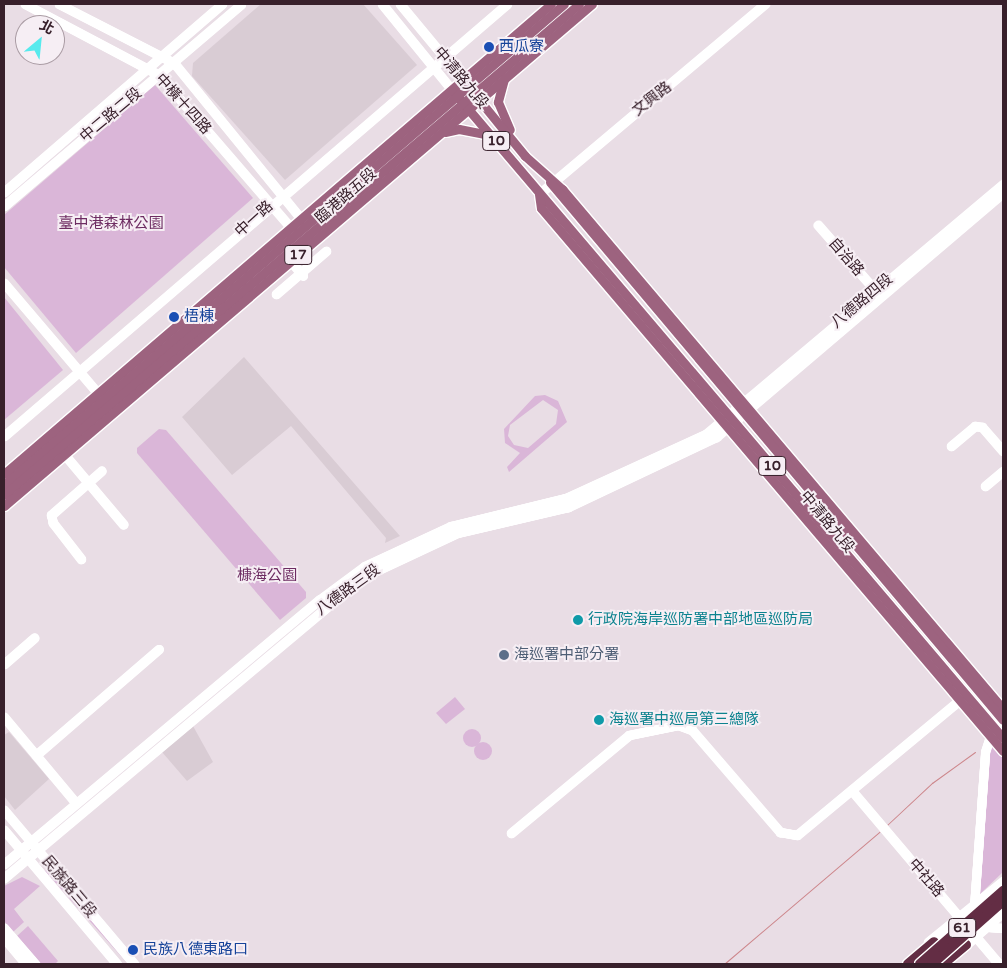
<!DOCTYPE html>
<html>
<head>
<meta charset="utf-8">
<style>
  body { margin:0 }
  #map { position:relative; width:1007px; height:968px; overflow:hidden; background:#e9dde5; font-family:"Varela Round","Noto Sans TC",sans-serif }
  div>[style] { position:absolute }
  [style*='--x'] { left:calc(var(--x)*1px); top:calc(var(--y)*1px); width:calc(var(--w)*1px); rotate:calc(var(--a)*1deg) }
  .built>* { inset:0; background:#d9ccd4 }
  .green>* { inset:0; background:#dab6d8 }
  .round { border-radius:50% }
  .stream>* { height:1px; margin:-0.5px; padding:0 0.5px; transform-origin:0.5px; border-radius:0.5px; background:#cd868b }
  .roads { filter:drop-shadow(1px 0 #fff) drop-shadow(-1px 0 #fff) drop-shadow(0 1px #fff) drop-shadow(0 -1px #fff) }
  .minor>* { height:7px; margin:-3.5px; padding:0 3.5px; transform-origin:3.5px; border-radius:3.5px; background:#fff }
  .major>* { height:9px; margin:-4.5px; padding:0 4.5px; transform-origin:4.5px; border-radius:4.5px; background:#9d637f }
  .highway>* { height:10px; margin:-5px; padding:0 5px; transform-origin:5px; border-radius:5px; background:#632d44 }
  .bridges { filter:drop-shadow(1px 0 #fff) drop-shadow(-1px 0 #fff) drop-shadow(0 1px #fff) drop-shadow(0 -1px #fff) }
  .highway-bridge>* { height:10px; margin:-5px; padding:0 5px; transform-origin:5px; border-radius:5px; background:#632d44 }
  .dots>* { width:14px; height:14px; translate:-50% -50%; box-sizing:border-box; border:2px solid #f6eef4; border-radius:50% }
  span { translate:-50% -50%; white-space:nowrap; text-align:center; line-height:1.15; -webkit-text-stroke:4px #f6eef4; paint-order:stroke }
  .shield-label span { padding:1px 4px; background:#f6eef4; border:1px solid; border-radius:4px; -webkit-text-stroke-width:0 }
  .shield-label { font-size:14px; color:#38202b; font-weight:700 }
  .transit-label { font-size:15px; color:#164399 }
  .left { translate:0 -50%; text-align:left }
  .street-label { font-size:15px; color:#38202b }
  .park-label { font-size:15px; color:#6d2c62 }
  .culture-label { font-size:15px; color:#0d838f }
  .service-label { font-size:15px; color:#4e5e75 }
  .frame { position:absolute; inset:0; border:5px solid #38202b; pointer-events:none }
  .north { position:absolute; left:15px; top:15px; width:50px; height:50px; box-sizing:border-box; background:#f6eef4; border:1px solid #aa9ca4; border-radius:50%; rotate:28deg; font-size:14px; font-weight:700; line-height:20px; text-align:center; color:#38202b }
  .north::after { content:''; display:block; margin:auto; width:18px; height:22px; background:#57eaed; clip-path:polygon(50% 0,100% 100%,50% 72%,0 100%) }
</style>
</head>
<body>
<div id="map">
  <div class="built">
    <div style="clip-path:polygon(261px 4px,363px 4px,417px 65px,285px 180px,192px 76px,193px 63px)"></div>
    <div style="clip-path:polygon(244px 357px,400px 536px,385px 543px,386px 538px,291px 426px,232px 475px,182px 417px)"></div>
    <div style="clip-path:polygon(193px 726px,213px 762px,187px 781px,162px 752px)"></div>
    <div style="clip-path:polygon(9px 732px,49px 779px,15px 810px,4px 796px,4px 735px)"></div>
  </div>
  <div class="green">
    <div style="clip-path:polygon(155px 85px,253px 198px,76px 353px,4px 267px,4px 215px)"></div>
    <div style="clip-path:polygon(4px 297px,63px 370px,4px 420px)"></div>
    <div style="clip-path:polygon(evenodd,535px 396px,545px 395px,558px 401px,567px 422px,509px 472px,507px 467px,520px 453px,505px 443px,504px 429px,535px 396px,543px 400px,558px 410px,556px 424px,528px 448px,514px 445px,508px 436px,510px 425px,543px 400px)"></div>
    <div style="clip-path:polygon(159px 429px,166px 430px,306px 592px,306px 598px,280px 620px,137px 453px,137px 448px)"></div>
    <div style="clip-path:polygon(455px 697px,465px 709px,446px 724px,436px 713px)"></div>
    <div class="round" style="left:463px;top:729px;width:18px;height:18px"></div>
    <div style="clip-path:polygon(990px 739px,1003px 755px,1003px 872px,979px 895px)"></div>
    <div class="round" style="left:474px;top:742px;width:18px;height:18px"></div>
    <div style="clip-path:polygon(48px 869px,128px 964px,45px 871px)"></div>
    <div style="clip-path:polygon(22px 877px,40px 886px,14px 909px,24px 922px,13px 932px,4px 921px,4px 886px)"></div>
    <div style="clip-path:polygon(28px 926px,58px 961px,55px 964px,41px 964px,17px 936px)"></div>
  </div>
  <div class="stream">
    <div style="--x:887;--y:825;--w:62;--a:-43"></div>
    <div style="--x:932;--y:783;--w:53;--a:-35.8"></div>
    <div style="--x:724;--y:964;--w:204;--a:-40.4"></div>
  </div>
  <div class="roads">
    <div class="minor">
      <div style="--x:25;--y:4;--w:152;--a:27.9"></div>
      <div style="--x:159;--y:75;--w:205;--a:49.2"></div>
      <div style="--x:59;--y:4;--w:129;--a:27.2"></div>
      <div style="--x:174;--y:63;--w:204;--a:50.8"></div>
      <div style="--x:382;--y:4;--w:111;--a:50.9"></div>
      <div style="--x:400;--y:4;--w:99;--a:50.3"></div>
      <div style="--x:4;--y:192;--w:288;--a:-40.8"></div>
      <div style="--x:539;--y:194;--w:295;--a:-40.1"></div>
      <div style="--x:4;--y:206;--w:311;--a:-40.4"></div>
      <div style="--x:818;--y:225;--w:86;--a:48.8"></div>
      <div style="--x:288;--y:258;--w:23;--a:50"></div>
      <div style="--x:4;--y:283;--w:150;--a:49.6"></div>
      <div style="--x:276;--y:294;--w:66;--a:-40.7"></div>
      <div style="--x:4;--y:436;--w:663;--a:-40.66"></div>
      <div style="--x:951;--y:446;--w:31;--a:-40"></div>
      <div style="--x:975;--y:426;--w:7;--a:8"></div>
      <div style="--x:982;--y:427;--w:32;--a:49"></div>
      <div style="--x:64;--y:454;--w:92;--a:49.9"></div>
      <div style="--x:985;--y:486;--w:23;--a:-40"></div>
      <div style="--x:81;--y:559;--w:46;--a:-127.9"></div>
      <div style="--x:53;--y:523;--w:8;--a:-104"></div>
      <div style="--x:51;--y:515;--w:67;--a:-41.3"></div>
      <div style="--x:4;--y:664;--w:40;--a:-41"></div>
      <div style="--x:4;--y:717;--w:112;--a:50.1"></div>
      <div style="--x:36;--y:755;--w:162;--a:-40.8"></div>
      <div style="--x:853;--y:792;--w:226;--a:49.7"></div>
      <div style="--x:4;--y:810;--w:202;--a:49.8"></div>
      <div style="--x:4;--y:830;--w:175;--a:49.9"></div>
      <div style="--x:511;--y:833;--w:153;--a:-39.7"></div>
      <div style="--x:629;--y:735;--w:50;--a:-11.5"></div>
      <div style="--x:678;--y:725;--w:15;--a:20"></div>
      <div style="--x:692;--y:730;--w:135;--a:49.2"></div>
      <div style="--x:780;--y:832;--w:17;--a:10"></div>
      <div style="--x:797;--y:835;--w:213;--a:-39.7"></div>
      <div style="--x:4;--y:864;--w:411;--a:-40"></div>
      <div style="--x:319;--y:600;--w:57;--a:-36.5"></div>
      <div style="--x:365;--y:566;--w:95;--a:-24.9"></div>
      <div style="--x:451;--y:526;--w:118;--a:-13.7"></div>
      <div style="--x:566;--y:498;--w:154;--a:-24.6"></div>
      <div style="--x:706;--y:434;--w:388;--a:-40.1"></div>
      <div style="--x:4;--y:878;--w:466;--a:-40"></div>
      <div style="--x:361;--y:578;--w:106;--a:-25.1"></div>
      <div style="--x:457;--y:533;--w:114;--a:-13.2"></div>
      <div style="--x:568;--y:507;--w:164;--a:-25.3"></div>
      <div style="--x:716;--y:437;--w:377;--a:-40.4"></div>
      <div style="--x:974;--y:907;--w:155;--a:-85.9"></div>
      <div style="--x:985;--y:752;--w:26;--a:-72"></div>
      <div style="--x:993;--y:727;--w:13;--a:-42"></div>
      <div style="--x:988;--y:927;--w:15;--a:4"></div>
      <div style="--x:4;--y:928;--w:48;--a:49.3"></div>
      <div style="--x:971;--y:935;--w:14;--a:-25"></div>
      <div style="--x:4;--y:938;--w:34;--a:50"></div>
      <div style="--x:928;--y:942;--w:97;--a:-39.1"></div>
      <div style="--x:966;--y:945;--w:50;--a:-41.7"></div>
    </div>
    <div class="major">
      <div style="--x:504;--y:79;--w:24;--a:105"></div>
      <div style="--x:498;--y:102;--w:30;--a:67"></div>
      <div style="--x:463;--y:80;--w:98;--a:50.8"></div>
      <div style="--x:525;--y:156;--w:50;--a:41.7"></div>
      <div style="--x:562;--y:189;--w:682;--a:49.7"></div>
      <div style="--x:452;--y:90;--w:851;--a:49.63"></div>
      <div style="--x:445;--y:132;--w:14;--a:-12"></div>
      <div style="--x:459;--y:129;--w:33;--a:11"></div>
      <div style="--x:550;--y:182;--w:703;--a:49.9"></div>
      <div style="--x:539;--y:194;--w:14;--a:82"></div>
      <div style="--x:541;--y:208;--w:713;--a:49.61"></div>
      <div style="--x:4;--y:474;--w:721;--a:-40.67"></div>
      <div style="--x:4;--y:485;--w:738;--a:-40.66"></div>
      <div style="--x:4;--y:495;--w:756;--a:-40.49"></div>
      <div style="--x:4;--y:506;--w:773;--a:-40.49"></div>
    </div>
    <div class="highway">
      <div style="--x:908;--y:964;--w:34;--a:-40"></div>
      <div style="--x:943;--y:964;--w:30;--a:-40"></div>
    </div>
  </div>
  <div class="bridges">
    <div class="highway-bridge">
      <div style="--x:920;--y:964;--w:111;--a:-41.3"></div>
      <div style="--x:932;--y:964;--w:95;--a:-41.6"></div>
    </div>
  </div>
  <div class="dots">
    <div style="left:489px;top:47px;background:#1a4fb4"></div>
    <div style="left:174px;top:317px;background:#1a4fb4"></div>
    <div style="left:578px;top:620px;background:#0f9aa8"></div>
    <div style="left:504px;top:655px;background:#5c6f8a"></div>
    <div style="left:599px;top:720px;background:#0f9aa8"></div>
    <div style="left:133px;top:950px;background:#1a4fb4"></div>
  </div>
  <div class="shield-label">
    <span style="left:496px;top:141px">10</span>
    <span style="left:298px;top:255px">17</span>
    <span style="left:772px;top:466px">10</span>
    <span style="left:962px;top:928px">61</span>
  </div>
  <div class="transit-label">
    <span class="left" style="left:499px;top:47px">西瓜寮</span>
    <span class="left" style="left:184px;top:317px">梧棟</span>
    <span class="left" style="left:143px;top:950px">民族八德東路口</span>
  </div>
  <div class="street-label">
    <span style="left:461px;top:78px;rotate:50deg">中清路九段</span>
    <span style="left:652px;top:99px;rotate:-38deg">文興路</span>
    <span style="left:183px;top:104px;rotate:48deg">中橫十四路</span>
    <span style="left:111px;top:115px;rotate:-40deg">中二路二段</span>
    <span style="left:346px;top:196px;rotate:-41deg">臨港路五段</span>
    <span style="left:254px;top:219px;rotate:-42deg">中一路</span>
    <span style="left:846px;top:257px;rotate:49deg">自治路</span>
    <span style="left:862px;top:301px;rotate:-40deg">八德路四段</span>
    <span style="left:827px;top:522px;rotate:50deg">中清路九段</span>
    <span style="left:348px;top:590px;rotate:-36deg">八德路三段</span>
    <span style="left:926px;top:878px;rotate:49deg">中社路</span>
    <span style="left:69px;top:887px;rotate:50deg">民族路三段</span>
  </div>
  <div class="park-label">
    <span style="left:111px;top:224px">臺中港森林公園</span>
    <span style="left:267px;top:576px">槺海公園</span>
  </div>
  <div class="culture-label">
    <span class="left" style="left:588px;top:620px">行政院海岸巡防署中部地區巡防局</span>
    <span class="left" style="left:609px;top:720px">海巡署中巡局第三總隊</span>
  </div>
  <div class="service-label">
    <span class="left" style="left:514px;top:655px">海巡署中部分署</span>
  </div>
  <div class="frame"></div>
  <div class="north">北</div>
</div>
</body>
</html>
